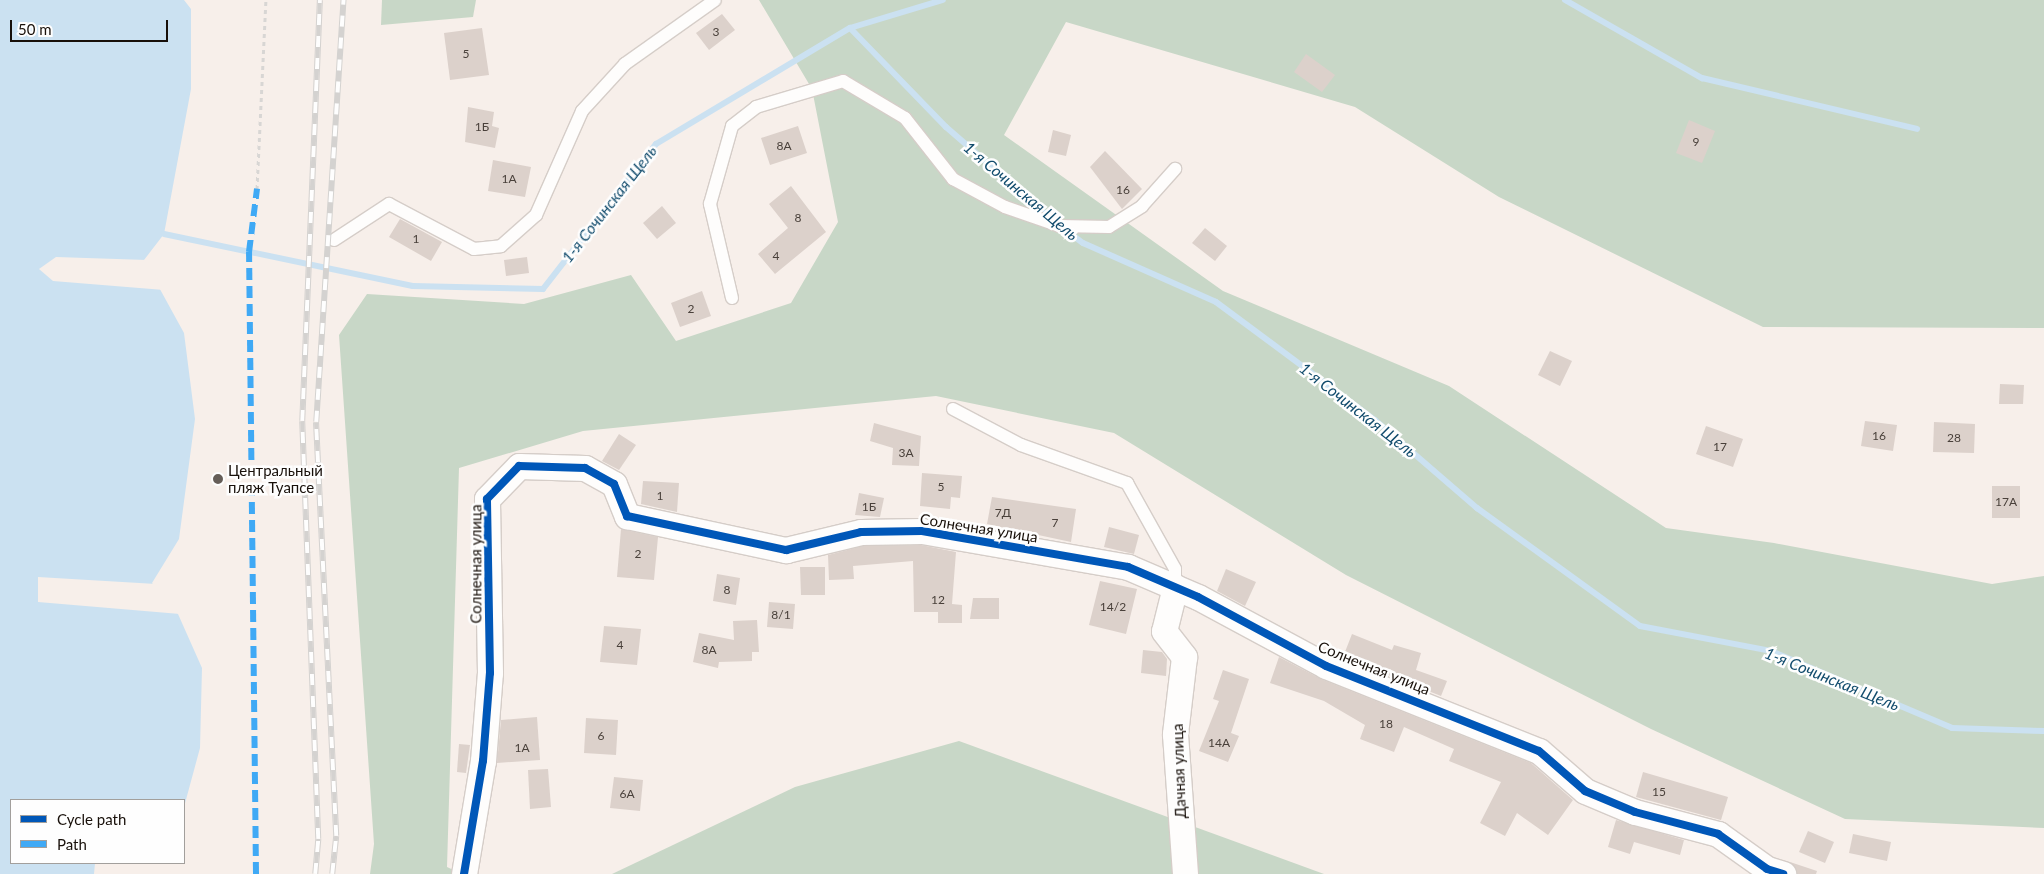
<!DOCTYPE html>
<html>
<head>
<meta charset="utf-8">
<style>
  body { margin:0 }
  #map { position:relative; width:2044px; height:874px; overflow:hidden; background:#f7efea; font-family:Lato,sans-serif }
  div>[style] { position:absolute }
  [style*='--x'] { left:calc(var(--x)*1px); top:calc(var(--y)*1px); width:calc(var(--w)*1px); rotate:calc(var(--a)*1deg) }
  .forest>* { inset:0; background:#c8d7c7 }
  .water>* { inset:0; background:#cbe1f1 }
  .pier>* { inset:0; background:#f7efea }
  .stream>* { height:6px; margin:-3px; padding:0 3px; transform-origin:3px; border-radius:3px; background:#cbe1f1 }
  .building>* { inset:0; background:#dcd1cb }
  .path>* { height:3px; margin-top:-1.5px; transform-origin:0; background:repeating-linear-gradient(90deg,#d8d6d4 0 4px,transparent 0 8px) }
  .roads { filter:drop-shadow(1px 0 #d5cdc8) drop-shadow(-1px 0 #d5cdc8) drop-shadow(0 1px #d5cdc8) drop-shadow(0 -1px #d5cdc8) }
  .lane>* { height:12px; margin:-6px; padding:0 6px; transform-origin:6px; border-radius:6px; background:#fefdfc }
  .street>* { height:25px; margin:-12.5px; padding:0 12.5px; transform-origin:12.5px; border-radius:12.5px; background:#fefdfc }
  .rail>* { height:5.5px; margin-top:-2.75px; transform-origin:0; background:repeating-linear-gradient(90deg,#fefefe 0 11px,#d4d2d0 0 22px); box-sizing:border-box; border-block:1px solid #d4d2d0 }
  .quiet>* { height:6px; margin-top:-3px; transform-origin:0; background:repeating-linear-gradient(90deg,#3fa9f5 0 12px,transparent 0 18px) }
  .cycleway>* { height:8px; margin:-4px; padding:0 4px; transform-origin:4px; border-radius:4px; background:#0057b8 }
  .dots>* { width:14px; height:14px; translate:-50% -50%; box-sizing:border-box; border:2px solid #fefefe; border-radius:50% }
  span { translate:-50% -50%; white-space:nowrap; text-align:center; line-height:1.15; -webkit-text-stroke:5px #fefefe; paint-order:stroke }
  .number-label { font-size:12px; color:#49403a }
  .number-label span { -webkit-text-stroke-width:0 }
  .poi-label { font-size:15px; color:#18100a }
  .left { translate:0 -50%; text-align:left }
  .street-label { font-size:15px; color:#18100a }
  .water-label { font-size:16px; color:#124c6d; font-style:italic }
  .legend { position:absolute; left:10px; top:799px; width:175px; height:65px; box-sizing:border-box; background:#fefefe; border:1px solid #a29f9c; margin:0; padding:6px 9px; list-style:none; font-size:15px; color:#18100a }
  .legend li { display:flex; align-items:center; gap:10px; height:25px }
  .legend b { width:25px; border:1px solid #a29f9c }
  .scale { position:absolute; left:10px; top:20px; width:158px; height:22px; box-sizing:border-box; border:2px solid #18100a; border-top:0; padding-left:6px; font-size:15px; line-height:18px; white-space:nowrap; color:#18100a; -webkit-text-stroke:4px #fefefe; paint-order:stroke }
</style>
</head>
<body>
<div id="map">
  <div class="forest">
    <div style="clip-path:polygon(382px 0,476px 0,473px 17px,381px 25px)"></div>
    <div style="clip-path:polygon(759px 0,2044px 0,2044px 328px,1763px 327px,1499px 197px,1355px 107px,1066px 22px,1004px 135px,1223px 291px,1449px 386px,1666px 528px,1774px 543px,1992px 584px,2044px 576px,2044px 828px,1845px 819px,1651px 729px,1346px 575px,1114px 433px,936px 396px,583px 431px,459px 468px,447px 867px,462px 874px,370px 874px,374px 844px,339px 335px,367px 294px,524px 304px,631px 275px,676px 341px,791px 303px,838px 222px,812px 89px)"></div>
    <div style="clip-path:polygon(959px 741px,1324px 874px,612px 874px,795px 787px)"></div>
  </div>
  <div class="water">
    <div style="clip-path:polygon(0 0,184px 0,191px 9px,191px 89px,164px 234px,144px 260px,184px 333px,195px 419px,179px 539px,152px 583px,178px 614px,202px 668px,200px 748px,184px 807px,184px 800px,11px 800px,11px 863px,169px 863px,168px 874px,0 874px)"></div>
  </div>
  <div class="pier">
    <div style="clip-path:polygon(56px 257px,147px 260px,164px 290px,53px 281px,39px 269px)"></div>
    <div style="clip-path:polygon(38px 577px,156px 584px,180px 614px,38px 602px)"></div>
    <div style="clip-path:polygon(95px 863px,172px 863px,170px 874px,94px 874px)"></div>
  </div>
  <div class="stream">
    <div style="--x:1565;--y:0;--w:158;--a:29.7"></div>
    <div style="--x:1702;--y:78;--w:221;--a:13.3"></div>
    <div style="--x:850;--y:28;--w:97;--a:-16.8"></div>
    <div style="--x:1063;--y:228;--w:25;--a:37"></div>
    <div style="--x:1083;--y:243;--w:145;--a:23.9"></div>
    <div style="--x:1216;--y:302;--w:198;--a:36.6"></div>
    <div style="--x:1375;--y:420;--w:135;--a:40.8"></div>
    <div style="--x:1477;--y:508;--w:201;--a:35.9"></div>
    <div style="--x:1640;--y:626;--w:133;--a:10.8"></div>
    <div style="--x:1771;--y:651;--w:197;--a:23"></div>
    <div style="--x:1952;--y:728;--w:92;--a:1.9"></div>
    <div style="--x:164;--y:234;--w:254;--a:11.8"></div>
    <div style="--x:413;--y:286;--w:130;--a:1.3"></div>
    <div style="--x:543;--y:289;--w:184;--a:-52.1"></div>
    <div style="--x:656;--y:144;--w:226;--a:-30.9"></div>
    <div style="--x:850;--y:28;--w:138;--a:45.9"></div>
    <div style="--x:946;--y:127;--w:142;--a:41"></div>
  </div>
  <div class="building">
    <div style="clip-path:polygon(722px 14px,735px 30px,709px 50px,696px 33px)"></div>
    <div style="clip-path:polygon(482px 28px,489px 75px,450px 80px,444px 33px)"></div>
    <div style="clip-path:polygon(1306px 54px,1335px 75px,1322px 92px,1294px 72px)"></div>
    <div style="clip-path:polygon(468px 107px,494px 112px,492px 126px,499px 128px,495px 148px,465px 142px)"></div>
    <div style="clip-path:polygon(1689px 120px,1715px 131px,1702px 163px,1676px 153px)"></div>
    <div style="clip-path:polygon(798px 126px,807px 153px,770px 165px,761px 138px)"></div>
    <div style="clip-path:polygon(1053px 130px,1071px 135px,1066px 156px,1048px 152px)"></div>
    <div style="clip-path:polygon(1105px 151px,1142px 189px,1122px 209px,1090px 167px)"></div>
    <div style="clip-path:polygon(493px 160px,531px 167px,525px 197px,488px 191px)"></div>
    <div style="clip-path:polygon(791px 186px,826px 232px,775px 274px,758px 254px,788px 228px,769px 204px)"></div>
    <div style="clip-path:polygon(662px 206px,676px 223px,657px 239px,643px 223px)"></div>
    <div style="clip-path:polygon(400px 219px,442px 242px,431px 261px,389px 237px)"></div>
    <div style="clip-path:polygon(1205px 228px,1227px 246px,1215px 261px,1192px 243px)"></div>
    <div style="clip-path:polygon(527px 257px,529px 273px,506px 276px,504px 260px)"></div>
    <div style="clip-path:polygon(702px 291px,711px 316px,680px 327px,671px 303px)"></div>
    <div style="clip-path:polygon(1550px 351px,1572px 361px,1560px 386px,1538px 375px)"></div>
    <div style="clip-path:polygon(2000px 384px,2024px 385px,2023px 404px,1999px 404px)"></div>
    <div style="clip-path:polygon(1865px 421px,1897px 425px,1893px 451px,1861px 446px)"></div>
    <div style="clip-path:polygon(1934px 422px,1975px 424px,1974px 453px,1933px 452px)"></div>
    <div style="clip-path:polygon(874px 423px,921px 436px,919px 466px,892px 465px,893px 448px,870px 441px)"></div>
    <div style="clip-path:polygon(1706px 426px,1743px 439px,1733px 467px,1696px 454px)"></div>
    <div style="clip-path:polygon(619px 434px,636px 445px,619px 470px,602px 461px)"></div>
    <div style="clip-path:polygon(922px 473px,962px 476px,960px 498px,951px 497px,950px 509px,920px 506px)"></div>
    <div style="clip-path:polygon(643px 481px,679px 483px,677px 512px,641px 504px)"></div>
    <div style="clip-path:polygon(1992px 486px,2020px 486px,2020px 518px,1992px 518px)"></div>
    <div style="clip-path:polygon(859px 493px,884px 498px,880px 517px,855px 515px)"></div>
    <div style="clip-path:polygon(992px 497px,1076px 509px,1071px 542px,987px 524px)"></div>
    <div style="clip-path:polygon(1109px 527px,1139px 535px,1134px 554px,1104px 547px)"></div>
    <div style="clip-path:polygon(621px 529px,658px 537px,654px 580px,617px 577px)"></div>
    <div style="clip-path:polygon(921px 545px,956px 552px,952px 604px,962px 605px,962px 623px,938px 623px,938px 612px,914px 612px,913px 561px,853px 566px,854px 579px,829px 580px,828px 555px,863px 546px)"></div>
    <div style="clip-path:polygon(800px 567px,825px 567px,825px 595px,801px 595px)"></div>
    <div style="clip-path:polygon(1226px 569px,1256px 582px,1245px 606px,1217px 591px)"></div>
    <div style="clip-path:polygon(717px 574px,740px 578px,736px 605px,713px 601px)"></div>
    <div style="clip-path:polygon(1100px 581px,1137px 589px,1126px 634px,1089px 625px)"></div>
    <div style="clip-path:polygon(973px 598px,999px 598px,999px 619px,970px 619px)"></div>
    <div style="clip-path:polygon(769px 602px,795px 604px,793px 629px,767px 627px)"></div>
    <div style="clip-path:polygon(757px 620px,759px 652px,752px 652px,752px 661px,719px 662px,718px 668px,693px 662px,699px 633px,734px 640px,733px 621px)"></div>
    <div style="clip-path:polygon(604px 626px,641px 629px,637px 665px,600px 662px)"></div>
    <div style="clip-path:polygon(1352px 634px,1392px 650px,1394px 645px,1421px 653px,1416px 670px,1447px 681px,1441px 696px,1343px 657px)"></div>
    <div style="clip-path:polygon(1143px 650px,1162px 652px,1167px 659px,1166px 676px,1141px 673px)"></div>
    <div style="clip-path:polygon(1279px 657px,1321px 679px,1531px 763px,1573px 800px,1548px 835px,1517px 813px,1505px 836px,1480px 823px,1501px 782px,1449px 761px,1454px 749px,1404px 727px,1394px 752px,1360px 739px,1365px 725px,1324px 701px,1270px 683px)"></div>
    <div style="clip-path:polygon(1223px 670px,1249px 679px,1231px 733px,1239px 736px,1228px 762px,1199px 751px,1219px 701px,1213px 699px)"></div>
    <div style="clip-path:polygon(537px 717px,540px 760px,497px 763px,501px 720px)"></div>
    <div style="clip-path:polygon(586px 718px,618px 720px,616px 755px,584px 753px)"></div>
    <div style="clip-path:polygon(459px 744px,470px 745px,466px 773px,457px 772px)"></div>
    <div style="clip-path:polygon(548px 769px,551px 807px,530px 809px,528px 770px)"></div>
    <div style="clip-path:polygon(1643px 772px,1728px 797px,1721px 820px,1636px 797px)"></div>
    <div style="clip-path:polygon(614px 777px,643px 780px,640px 811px,610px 808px)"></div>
    <div style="clip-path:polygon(1616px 820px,1684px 840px,1680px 855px,1634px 842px,1630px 854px,1608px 847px)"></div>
    <div style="clip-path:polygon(1808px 831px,1834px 842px,1825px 863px,1799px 852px)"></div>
    <div style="clip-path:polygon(1853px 834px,1891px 842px,1887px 861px,1849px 853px)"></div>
    <div style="clip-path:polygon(1790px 862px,1817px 871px,1816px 874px,1797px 874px)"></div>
  </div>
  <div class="path">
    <div style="--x:257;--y:189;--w:189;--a:-87.3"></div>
  </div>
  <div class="roads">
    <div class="lane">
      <div style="--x:334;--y:240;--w:66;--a:-33.2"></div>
      <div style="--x:389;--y:204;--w:96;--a:27.9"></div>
      <div style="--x:474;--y:249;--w:27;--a:-6"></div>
      <div style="--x:501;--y:246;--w:47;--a:-41.5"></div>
      <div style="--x:536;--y:215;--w:114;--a:-66.1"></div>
      <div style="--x:582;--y:111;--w:64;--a:-47.5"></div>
      <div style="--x:625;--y:64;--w:110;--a:-35.4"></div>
      <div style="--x:732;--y:298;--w:97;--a:-103.2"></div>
      <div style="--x:710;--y:204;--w:81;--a:-74.2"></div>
      <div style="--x:732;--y:126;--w:31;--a:-38"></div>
      <div style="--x:756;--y:107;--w:91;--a:-16.6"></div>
      <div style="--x:843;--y:81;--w:72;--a:30.8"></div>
      <div style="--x:905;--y:118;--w:78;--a:51.8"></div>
      <div style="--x:953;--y:179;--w:59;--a:28.3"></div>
      <div style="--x:1005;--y:207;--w:58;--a:19.1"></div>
      <div style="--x:1060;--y:226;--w:49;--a:1.2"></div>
      <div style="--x:1109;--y:227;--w:39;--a:-32"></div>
      <div style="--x:1142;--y:206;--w:50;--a:-48.3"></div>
      <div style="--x:953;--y:409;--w:77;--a:27.9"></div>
      <div style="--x:1021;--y:445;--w:113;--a:19.7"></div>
      <div style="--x:1127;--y:483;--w:98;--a:60.8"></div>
      <div style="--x:1175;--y:569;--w:18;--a:90"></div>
    </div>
    <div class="street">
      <div style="--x:1175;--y:587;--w:45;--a:104"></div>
      <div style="--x:1164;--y:631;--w:33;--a:52"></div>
      <div style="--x:1184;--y:657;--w:78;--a:96.7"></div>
      <div style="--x:1175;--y:734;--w:140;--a:85.9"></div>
      <div style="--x:464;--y:874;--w:115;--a:-80.5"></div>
      <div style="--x:483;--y:761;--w:88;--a:-85.5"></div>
      <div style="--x:490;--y:673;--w:174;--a:-91"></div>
      <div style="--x:487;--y:499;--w:46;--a:-45.9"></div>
      <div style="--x:519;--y:466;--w:66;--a:1.7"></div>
      <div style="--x:585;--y:468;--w:33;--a:29"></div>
      <div style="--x:614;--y:484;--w:35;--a:68"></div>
      <div style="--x:627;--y:516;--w:163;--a:12.1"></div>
      <div style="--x:786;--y:550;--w:77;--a:-13.5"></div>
      <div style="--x:861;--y:532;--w:61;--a:-0.9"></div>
      <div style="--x:922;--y:531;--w:209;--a:9.9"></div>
      <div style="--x:1128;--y:567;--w:76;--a:23.2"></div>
      <div style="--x:1198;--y:597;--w:145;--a:28.3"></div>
      <div style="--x:1326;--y:666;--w:229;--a:21.8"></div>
      <div style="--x:1539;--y:751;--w:61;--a:41"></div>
      <div style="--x:1585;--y:791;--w:54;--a:22.8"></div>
      <div style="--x:1635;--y:812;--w:86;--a:14.8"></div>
      <div style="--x:1718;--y:834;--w:60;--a:35.5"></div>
      <div style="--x:1767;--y:869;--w:17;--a:17"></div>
    </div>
  </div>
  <div class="rail">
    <div style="--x:315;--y:874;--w:35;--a:-85"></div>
    <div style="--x:318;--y:839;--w:418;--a:-92.2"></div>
    <div style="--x:302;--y:421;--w:421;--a:-87.6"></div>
    <div style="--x:332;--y:874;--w:38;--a:-84"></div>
    <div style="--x:336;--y:836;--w:414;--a:-92.8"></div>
    <div style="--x:316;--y:422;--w:423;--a:-86.3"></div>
  </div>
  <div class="quiet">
    <div style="--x:256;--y:874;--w:622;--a:-90.64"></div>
    <div style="--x:249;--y:252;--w:64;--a:-82.8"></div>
  </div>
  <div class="cycleway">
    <div style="--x:464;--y:874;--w:115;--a:-80.5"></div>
    <div style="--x:483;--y:761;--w:88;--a:-85.5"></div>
    <div style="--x:490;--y:673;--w:174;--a:-91"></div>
    <div style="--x:487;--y:499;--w:46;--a:-45.9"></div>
    <div style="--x:519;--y:466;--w:66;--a:1.7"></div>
    <div style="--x:585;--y:468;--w:33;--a:29"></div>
    <div style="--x:614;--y:484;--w:35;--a:68"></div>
    <div style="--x:627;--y:516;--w:163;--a:12.1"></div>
    <div style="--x:786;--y:550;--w:77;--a:-13.5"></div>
    <div style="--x:861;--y:532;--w:61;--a:-0.9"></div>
    <div style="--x:922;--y:531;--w:209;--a:9.9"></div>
    <div style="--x:1128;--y:567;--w:76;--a:23.2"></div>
    <div style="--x:1198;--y:597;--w:145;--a:28.3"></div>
    <div style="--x:1326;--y:666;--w:229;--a:21.8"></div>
    <div style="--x:1539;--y:751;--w:61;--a:41"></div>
    <div style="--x:1585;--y:791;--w:54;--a:22.8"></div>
    <div style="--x:1635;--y:812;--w:86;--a:14.8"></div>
    <div style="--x:1718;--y:834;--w:60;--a:35.5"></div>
    <div style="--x:1767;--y:869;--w:17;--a:17"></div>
  </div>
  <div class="dots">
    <div style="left:218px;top:479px;background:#665e58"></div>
  </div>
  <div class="number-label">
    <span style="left:716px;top:32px">3</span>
    <span style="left:466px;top:54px">5</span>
    <span style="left:482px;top:127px">1Б</span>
    <span style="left:1696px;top:142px">9</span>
    <span style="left:784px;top:146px">8А</span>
    <span style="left:509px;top:179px">1А</span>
    <span style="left:1123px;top:190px">16</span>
    <span style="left:798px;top:218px">8</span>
    <span style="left:416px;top:239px">1</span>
    <span style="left:776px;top:256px">4</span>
    <span style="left:691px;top:309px">2</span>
    <span style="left:1879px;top:436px">16</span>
    <span style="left:1954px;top:438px">28</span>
    <span style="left:1720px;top:447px">17</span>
    <span style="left:906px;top:453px">3А</span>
    <span style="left:941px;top:487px">5</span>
    <span style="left:660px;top:496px">1</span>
    <span style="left:2006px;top:502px">17А</span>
    <span style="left:869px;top:507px">1Б</span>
    <span style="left:1003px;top:513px">7Д</span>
    <span style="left:1055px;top:523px">7</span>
    <span style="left:638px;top:554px">2</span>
    <span style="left:727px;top:590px">8</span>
    <span style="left:938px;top:600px">12</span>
    <span style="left:1113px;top:607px">14/2</span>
    <span style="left:781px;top:615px">8/1</span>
    <span style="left:620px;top:645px">4</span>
    <span style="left:709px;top:650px">8А</span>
    <span style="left:1386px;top:724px">18</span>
    <span style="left:601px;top:736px">6</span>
    <span style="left:1219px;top:743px">14А</span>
    <span style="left:522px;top:748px">1А</span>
    <span style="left:1659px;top:792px">15</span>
    <span style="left:627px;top:794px">6А</span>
  </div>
  <div class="poi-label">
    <span class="left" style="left:228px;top:479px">Центральный<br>пляж Туапсе</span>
  </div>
  <div class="street-label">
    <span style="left:979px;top:528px;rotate:9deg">Солнечная улица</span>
    <span style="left:476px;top:564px;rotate:-90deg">Солнечная улица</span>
    <span style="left:1374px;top:668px;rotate:22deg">Солнечная улица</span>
    <span style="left:1179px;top:771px;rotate:-92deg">Дачная улица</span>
  </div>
  <div class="water-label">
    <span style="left:1021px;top:191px;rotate:40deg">1-я Сочинская Щель</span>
    <span style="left:609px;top:204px;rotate:-52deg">1-я Сочинская Щель</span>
    <span style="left:1358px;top:410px;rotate:38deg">1-я Сочинская Щель</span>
    <span style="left:1832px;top:679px;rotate:22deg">1-я Сочинская Щель</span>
  </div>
  <ul class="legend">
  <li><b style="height:6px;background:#0057b8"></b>Cycle path</li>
  <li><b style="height:6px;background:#3fa9f5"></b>Path</li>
  </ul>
  <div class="scale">50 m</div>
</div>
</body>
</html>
